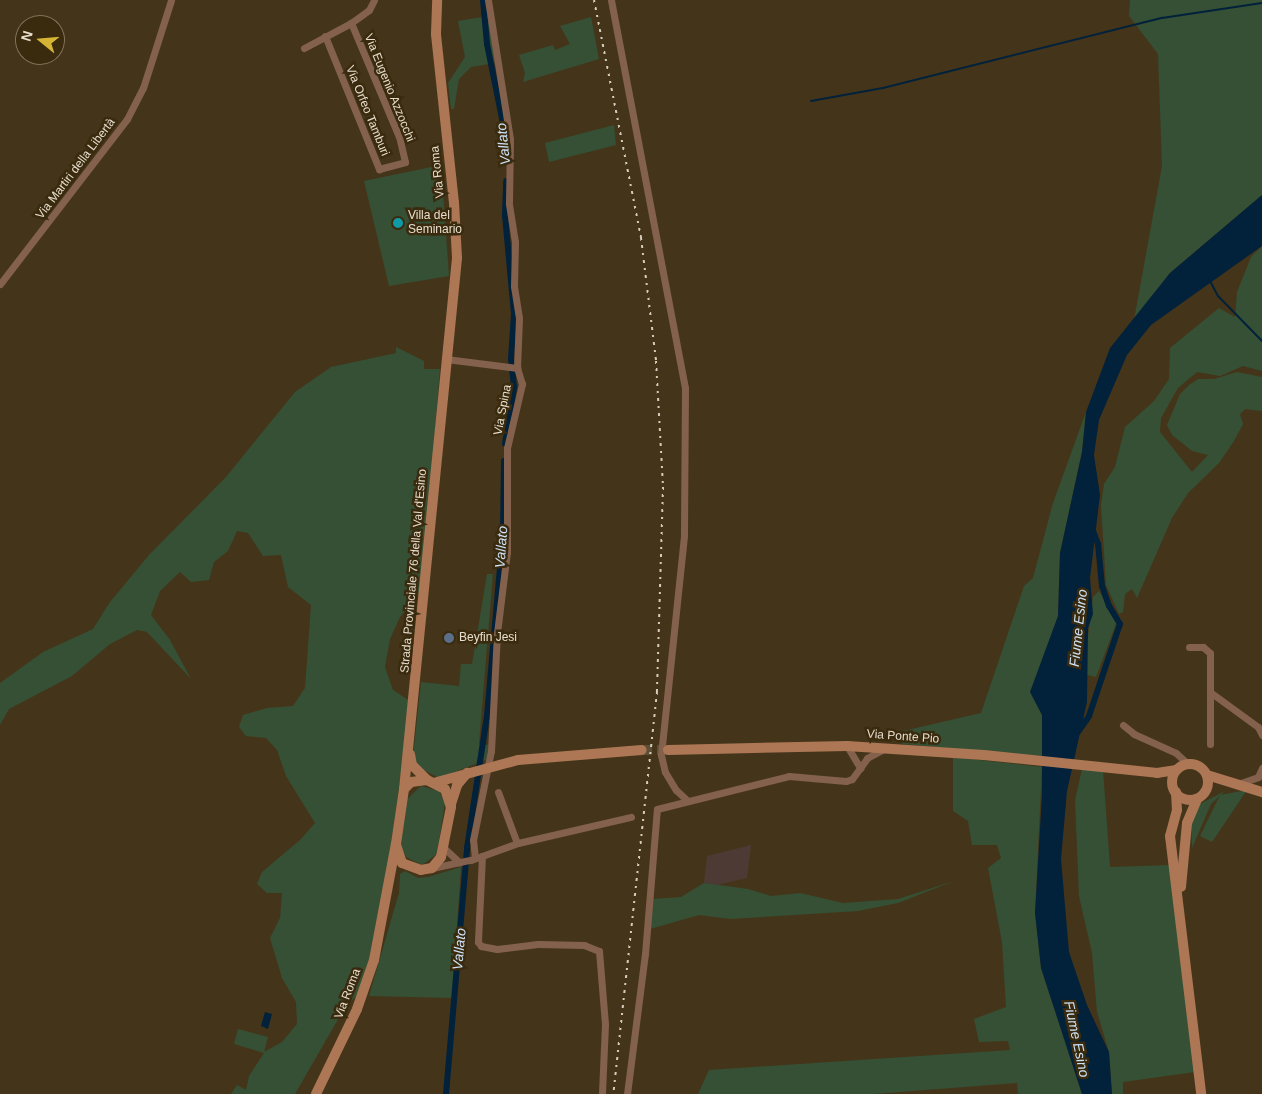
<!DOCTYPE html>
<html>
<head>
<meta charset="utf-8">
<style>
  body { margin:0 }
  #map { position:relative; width:1262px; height:1094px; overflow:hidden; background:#44351a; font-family:Helvetica,sans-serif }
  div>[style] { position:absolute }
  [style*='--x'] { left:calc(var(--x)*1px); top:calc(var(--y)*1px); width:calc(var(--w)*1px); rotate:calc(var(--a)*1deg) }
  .industrial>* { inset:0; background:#4e3a35 }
  .green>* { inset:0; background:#355034 }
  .water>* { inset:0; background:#02213b }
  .stream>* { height:2px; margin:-1px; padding:0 1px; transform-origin:1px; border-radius:1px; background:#02213b }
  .canal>* { height:6px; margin:-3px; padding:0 3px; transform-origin:3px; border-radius:3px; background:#02213b }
  .secondary-tunnel>* { height:10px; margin-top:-5px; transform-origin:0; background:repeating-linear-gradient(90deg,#5d4e35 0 10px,transparent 0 15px) }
  .street>* { height:7px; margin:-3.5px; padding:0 3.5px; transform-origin:3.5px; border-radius:3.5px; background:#84614d }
  .secondary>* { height:10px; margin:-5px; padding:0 5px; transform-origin:5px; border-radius:5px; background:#ad7756 }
  .secondary>.ring { margin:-5px; padding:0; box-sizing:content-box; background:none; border:10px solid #ad7756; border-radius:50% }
  .rail>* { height:2px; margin-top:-1px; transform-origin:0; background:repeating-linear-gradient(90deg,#d7ccbb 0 2.5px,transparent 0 7.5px) }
  .dots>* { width:14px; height:14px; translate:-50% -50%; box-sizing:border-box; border:2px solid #3a2b0f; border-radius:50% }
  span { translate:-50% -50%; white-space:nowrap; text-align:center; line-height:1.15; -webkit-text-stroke:5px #3a2b0f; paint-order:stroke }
  .street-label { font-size:12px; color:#e8dece }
  .poi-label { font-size:12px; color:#e8dece }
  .left { translate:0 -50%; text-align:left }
  .water-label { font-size:14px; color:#cee3f8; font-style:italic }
  .north { position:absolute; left:15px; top:15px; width:50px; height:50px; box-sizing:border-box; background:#3a2b0f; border:1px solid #80735b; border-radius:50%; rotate:287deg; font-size:14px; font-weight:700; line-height:20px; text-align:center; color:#e8dece }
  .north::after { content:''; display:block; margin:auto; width:18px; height:22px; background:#d6b534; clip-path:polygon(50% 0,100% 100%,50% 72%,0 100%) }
</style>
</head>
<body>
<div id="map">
  <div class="industrial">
    <div style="clip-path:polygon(751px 845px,747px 878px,717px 885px,704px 883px,707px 856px)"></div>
  </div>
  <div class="green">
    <div style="clip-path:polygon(1130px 0,1262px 0,1262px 195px,1170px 273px,1134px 320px,1162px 166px,1158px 54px,1129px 16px)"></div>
    <div style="clip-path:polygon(488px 16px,495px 63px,471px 67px,459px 79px,454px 109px,451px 109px,448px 83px,465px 57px,458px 21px)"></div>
    <div style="clip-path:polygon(591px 17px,599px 59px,523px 82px,525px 73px,519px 55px,553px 45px,555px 50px,570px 44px,560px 26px)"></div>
    <div style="clip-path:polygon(614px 125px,616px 145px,549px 162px,545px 143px)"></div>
    <div style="clip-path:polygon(441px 165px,449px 276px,389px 286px,364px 181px)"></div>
    <div style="clip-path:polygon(1262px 246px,1262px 371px,1243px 366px,1220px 376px,1197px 372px,1178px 388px,1161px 418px,1160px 432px,1192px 472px,1208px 455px,1192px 451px,1172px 435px,1167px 425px,1180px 394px,1189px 385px,1198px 379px,1214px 379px,1237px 372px,1262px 377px,1262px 411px,1245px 409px,1240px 414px,1243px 424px,1234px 441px,1219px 463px,1188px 493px,1172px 518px,1137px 598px,1132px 589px,1125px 594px,1123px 612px,1119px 614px,1106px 585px,1101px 505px,1104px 484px,1115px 467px,1125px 427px,1154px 401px,1169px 379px,1170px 348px,1219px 308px,1235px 317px,1237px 292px,1251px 257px)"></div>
    <div style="clip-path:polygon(396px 347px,424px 361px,424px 369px,440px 369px,422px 590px,400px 617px,390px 639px,385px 667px,393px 690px,410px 701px,392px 841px,372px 949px,359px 993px,344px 1009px,295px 1094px,231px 1094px,237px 1085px,246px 1090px,249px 1076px,264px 1053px,234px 1044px,238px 1029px,268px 1037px,264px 1052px,282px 1042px,297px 1024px,296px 1002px,282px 978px,270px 938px,280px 918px,282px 893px,267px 893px,257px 884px,262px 872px,300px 840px,315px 823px,286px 776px,277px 750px,266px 738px,246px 736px,239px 727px,243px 715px,267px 708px,293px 706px,305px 688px,311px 605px,288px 587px,281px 555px,263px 556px,248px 533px,237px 531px,228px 551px,214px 562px,209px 580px,191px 582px,180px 572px,160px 591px,151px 615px,170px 640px,191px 679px,147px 632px,137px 630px,110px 644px,72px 676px,9px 709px,0 725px,0 683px,43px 652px,93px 629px,110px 602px,149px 555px,226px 477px,295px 392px,331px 367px,396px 353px)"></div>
    <div style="clip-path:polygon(1086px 412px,1082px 452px,1060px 553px,1058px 616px,1031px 692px,1042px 715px,1042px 756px,902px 744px,903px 731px,981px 713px,1024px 586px,1033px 578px,1053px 503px)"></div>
    <div style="clip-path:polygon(487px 574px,493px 574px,479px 744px,489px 745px,486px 760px,439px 778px,416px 766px,413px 756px,421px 682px,459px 686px,461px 664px,472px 664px)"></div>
    <div style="clip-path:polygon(1099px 591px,1117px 621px,1096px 677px,1087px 675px,1087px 644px,1093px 597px)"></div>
    <div style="clip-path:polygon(953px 757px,1042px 767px,1035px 913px,1041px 968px,1082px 1094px,1018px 1094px,1017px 1083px,873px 1094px,698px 1094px,709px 1070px,1010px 1050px,1008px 1041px,979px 1042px,974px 1019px,1006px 1007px,1002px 942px,988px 868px,1001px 858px,997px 845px,972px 845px,968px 821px,953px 811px)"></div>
    <div style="clip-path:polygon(1082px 769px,1103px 770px,1110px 867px,1171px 865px,1195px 1072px,1123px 1082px,1123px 1094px,1112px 1094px,1109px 1052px,1097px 1012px,1092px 953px,1079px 896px,1075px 800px)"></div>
    <div style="clip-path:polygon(421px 786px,439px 791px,445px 803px,437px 854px,422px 865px,406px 857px,401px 845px,406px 800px)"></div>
    <div style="clip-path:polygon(1247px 790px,1212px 842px,1200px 836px,1220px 795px)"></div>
    <div style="clip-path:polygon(1225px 791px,1211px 804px,1192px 848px,1191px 820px,1198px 805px)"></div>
    <div style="clip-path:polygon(461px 867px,452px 998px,369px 996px,399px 893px,400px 874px,405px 871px,418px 878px,428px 877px)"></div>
    <div style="clip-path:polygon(954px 881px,898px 903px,858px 911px,730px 919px,699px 915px,650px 929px,652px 899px,681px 897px,704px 883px,748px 889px,771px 896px,800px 893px,843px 903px,898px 899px)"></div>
  </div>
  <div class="water">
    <div style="clip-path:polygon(1262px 195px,1262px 246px,1151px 325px,1127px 355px,1099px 420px,1094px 455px,1100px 495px,1090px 578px,1093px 614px,1088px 628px,1087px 702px,1067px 791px,1061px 859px,1069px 952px,1087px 1005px,1109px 1052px,1112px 1094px,1082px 1094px,1041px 968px,1035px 913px,1042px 795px,1042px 715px,1030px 692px,1058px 616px,1060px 553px,1082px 452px,1086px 412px,1110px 348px,1170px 273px)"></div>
    <div style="clip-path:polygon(265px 1012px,272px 1014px,268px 1029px,261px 1026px)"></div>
  </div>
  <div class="stream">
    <div style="--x:811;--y:101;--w:73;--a:-10.2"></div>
    <div style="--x:883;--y:88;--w:288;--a:-14.1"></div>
    <div style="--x:1162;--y:18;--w:101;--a:-8.5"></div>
    <div style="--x:1210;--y:281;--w:17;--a:62"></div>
    <div style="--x:1218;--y:296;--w:63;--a:45.6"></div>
  </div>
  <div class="canal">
    <div style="--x:483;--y:0;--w:44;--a:84.8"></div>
    <div style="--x:487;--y:44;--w:86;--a:78.6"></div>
    <div style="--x:504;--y:128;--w:30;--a:86"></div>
    <div style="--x:505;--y:444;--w:58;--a:-81"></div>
    <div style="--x:514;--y:387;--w:28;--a:-96"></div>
    <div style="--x:511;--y:359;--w:45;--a:-86.2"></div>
    <div style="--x:514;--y:314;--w:99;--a:-95.2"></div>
    <div style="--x:505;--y:215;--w:34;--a:-88"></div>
    <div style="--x:1078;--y:732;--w:19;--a:-55"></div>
    <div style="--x:1089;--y:716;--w:97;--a:-71.4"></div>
    <div style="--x:1120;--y:624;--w:21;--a:-121"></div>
    <div style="--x:1109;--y:606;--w:21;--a:-109"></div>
    <div style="--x:1102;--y:586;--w:42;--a:-95.4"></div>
    <div style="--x:1098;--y:544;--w:14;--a:-111"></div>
    <div style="--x:446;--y:1094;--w:247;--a:-85.1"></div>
    <div style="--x:467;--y:848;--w:134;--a:-81.4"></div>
    <div style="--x:487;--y:716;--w:184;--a:-85"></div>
    <div style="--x:503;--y:533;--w:72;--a:-89.2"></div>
  </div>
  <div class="secondary-tunnel">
    <div style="--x:642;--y:750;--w:26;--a:0"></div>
  </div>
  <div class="street">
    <div style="--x:611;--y:0;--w:395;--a:79.2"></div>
    <div style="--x:685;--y:388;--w:148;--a:90.4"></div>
    <div style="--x:684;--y:536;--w:220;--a:96"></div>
    <div style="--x:661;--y:755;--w:17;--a:77"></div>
    <div style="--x:665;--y:772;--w:21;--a:59"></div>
    <div style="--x:676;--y:790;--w:16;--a:43"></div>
    <div style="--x:325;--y:36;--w:144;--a:67.9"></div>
    <div style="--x:379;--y:169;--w:27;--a:-15"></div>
    <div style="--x:405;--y:162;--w:26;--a:-103"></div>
    <div style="--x:399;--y:137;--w:124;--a:-112.8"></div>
    <div style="--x:304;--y:48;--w:53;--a:-28"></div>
    <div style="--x:351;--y:23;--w:22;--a:-36"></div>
    <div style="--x:369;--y:10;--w:11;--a:-63"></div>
    <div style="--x:0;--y:284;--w:208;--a:-52.4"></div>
    <div style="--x:127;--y:119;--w:35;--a:-63"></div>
    <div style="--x:143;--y:88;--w:92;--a:-72.3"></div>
    <div style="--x:446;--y:359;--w:72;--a:7.2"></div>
    <div style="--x:1189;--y:647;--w:14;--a:0"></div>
    <div style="--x:1203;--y:647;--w:9;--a:41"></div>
    <div style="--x:1210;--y:653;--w:91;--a:90"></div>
    <div style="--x:1210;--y:692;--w:59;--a:36.1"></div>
    <div style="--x:1258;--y:727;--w:9;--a:63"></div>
    <div style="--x:1123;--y:725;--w:14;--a:39"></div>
    <div style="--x:1134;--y:734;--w:46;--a:24.3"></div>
    <div style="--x:1176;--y:753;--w:16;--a:43"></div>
    <div style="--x:847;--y:746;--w:26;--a:59"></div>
    <div style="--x:1238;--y:784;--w:21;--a:-19"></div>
    <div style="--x:1258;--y:777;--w:10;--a:-66"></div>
    <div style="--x:498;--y:792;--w:54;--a:69.6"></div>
    <div style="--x:444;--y:848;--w:21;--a:43"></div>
    <div style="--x:482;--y:856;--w:86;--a:92.7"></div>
    <div style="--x:478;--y:942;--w:5;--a:53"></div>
    <div style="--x:481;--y:946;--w:16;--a:11"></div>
    <div style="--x:497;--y:949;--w:41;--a:-7"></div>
    <div style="--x:538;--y:944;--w:46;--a:1.2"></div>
    <div style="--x:584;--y:945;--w:16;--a:22"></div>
    <div style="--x:599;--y:951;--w:73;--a:85.3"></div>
    <div style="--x:605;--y:1024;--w:70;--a:92.5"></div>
    <div style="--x:475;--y:858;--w:18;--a:-96"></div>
    <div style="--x:473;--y:840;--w:91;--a:-78.6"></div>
    <div style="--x:491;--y:751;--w:118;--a:-87.1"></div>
    <div style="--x:497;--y:633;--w:82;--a:-83"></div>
    <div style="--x:507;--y:552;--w:104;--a:-90"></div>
    <div style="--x:507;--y:448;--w:66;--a:-76.8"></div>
    <div style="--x:522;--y:384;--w:17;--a:-107"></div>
    <div style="--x:517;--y:368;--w:50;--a:-87.7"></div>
    <div style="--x:519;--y:318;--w:32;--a:-99"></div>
    <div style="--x:514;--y:286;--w:44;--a:-88.7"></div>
    <div style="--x:515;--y:242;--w:39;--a:-99"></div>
    <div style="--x:509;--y:203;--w:64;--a:-89.1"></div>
    <div style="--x:510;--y:139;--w:141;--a:-99"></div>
    <div style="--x:432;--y:868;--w:40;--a:-12"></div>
    <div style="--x:471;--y:860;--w:50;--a:-19.9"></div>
    <div style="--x:518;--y:843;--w:116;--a:-13"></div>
    <div style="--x:627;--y:1094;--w:141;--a:-82.7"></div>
    <div style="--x:645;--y:954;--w:145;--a:-85.3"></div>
    <div style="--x:657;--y:809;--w:136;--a:-14"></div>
    <div style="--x:789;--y:776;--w:57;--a:5"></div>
    <div style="--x:846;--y:781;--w:6;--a:-18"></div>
    <div style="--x:852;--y:779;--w:26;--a:-54"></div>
    <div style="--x:867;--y:758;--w:17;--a:-28"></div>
  </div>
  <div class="secondary">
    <div style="--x:668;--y:750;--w:179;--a:-1.3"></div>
    <div style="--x:847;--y:746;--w:137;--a:3.8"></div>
    <div style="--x:984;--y:755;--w:174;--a:5.9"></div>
    <div style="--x:1157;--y:773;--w:20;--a:-9"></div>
    <div style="--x:410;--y:754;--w:11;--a:80"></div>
    <div style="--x:412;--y:765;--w:21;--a:45"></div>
    <div class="ring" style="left:1172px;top:764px;width:26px;height:26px"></div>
    <div style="--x:1207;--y:775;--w:58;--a:17.2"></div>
    <div style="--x:427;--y:780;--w:20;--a:27"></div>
    <div style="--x:445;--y:789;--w:19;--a:72"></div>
    <div style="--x:451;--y:807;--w:51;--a:101.3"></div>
    <div style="--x:441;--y:857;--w:14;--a:129"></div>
    <div style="--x:432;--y:868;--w:11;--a:170"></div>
    <div style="--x:421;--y:870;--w:20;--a:-160"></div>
    <div style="--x:402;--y:863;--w:20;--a:-108"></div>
    <div style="--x:396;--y:844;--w:56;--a:-81.7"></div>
    <div style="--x:404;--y:789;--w:10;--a:-45"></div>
    <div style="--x:411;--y:782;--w:16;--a:-7"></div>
    <div style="--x:437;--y:782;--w:84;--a:-15.2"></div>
    <div style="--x:518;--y:760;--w:124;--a:-4.6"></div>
    <div style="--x:404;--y:789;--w:534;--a:-84.3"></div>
    <div style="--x:457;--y:258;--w:55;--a:-93.1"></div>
    <div style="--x:454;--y:203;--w:170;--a:-96.1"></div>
    <div style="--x:436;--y:34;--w:34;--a:-88"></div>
    <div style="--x:1176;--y:792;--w:18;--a:87"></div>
    <div style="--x:1177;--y:810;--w:27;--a:105"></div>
    <div style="--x:1170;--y:836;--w:260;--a:83.1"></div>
    <div style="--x:451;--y:804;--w:20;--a:-72"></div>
    <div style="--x:457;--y:785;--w:16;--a:-50"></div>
    <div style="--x:1181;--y:887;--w:64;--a:-84.6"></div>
    <div style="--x:1187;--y:823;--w:26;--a:-67"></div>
    <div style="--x:316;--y:1094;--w:94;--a:-64.2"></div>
    <div style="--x:357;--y:1009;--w:52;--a:-70.9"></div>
    <div style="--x:374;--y:960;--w:118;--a:-79.3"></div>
  </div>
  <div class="rail">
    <div style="--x:594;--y:0;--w:243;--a:78.8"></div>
    <div style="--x:641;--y:238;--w:124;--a:83"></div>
    <div style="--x:656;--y:361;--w:126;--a:86.8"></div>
    <div style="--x:663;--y:487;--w:205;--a:91.7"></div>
    <div style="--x:657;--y:692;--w:404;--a:96.2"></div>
  </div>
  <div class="dots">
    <div style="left:398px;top:223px;background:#0f9aa8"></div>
    <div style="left:449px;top:638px;background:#5c6f8a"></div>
  </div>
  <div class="street-label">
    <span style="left:389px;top:88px;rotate:68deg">Via Eugenio Azzocchi</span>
    <span style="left:367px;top:111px;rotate:68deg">Via Orfeo Tamburi</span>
    <span style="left:76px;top:169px;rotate:-53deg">Via Martiri della Libertà</span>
    <span style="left:438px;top:172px;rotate:-96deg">Via Roma</span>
    <span style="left:503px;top:410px;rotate:-79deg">Via Spina</span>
    <span style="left:414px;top:571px;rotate:-85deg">Strada Provinciale 76 della Val d'Esino</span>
    <span style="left:903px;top:737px;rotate:4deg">Via Ponte Pio</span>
    <span style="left:348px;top:994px;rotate:-69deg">Via Roma</span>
  </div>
  <div class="poi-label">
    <span class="left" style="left:408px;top:223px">Villa del<br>Seminario</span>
    <span class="left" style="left:459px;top:638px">Beyfin Jesi</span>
  </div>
  <div class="water-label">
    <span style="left:503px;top:144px;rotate:-96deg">Vallato</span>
    <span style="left:501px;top:547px;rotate:-86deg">Vallato</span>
    <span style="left:1078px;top:628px;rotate:-84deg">Fiume Esino</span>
    <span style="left:459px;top:949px;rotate:-85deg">Vallato</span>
    <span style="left:1077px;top:1039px;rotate:78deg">Fiume Esino</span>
  </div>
  <div class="north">N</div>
</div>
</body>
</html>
